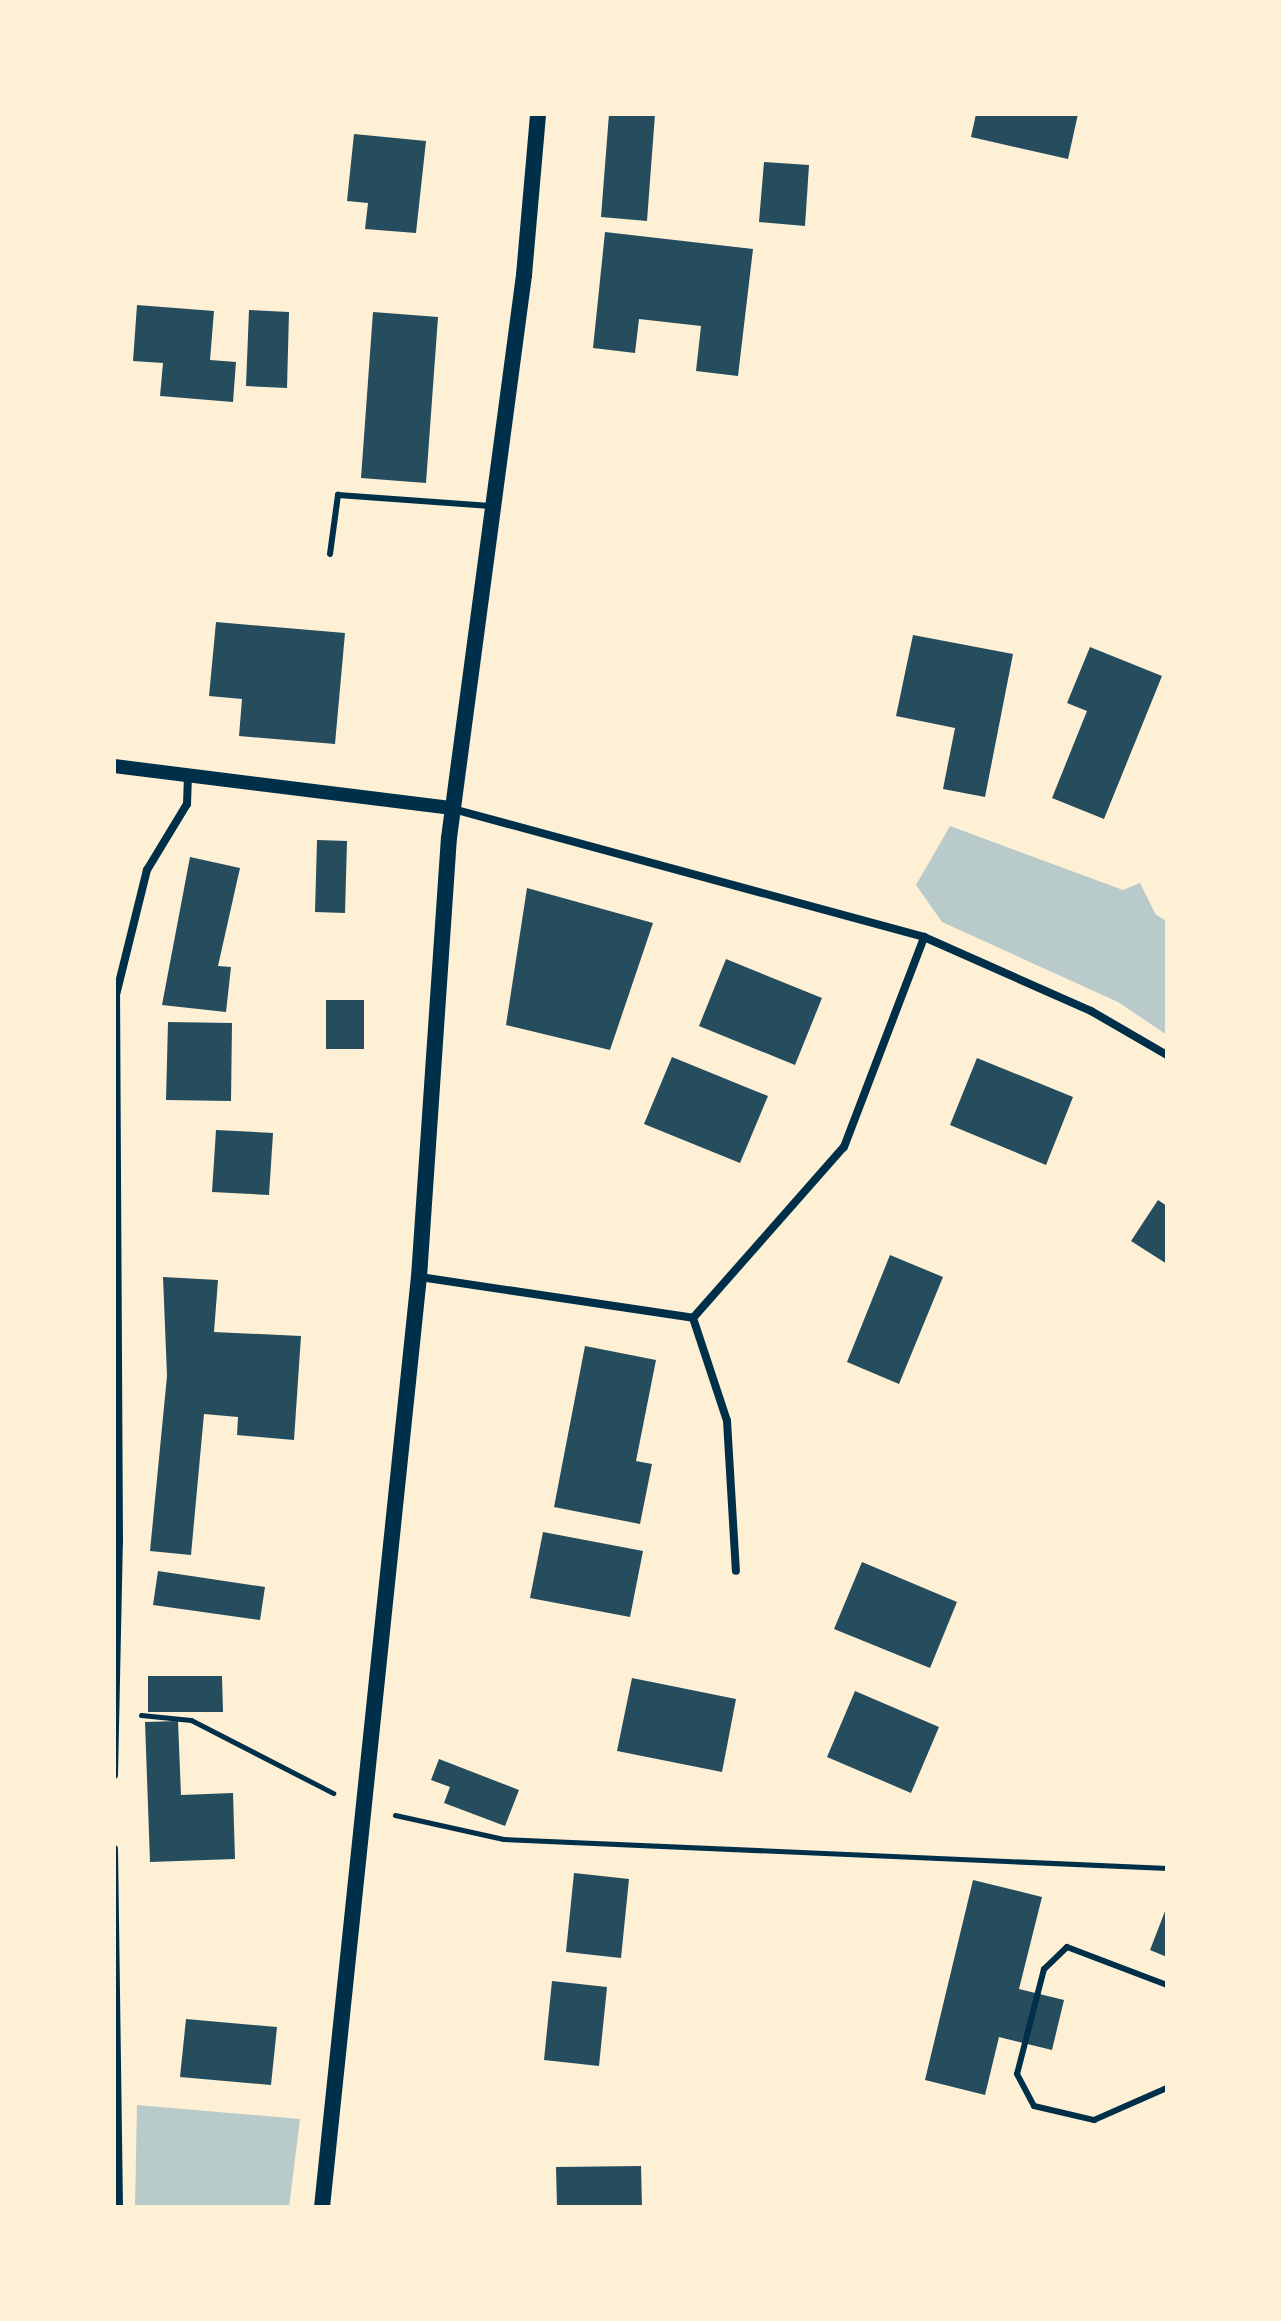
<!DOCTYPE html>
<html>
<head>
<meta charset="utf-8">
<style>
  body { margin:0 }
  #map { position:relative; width:1281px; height:2321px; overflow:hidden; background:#fdf0d5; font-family:"Roboto Condensed",sans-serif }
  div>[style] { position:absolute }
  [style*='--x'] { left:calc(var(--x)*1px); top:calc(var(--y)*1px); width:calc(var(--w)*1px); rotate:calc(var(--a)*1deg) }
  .green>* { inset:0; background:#b9caca }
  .building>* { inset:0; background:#264d5e }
  .path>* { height:5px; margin:-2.5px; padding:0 2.5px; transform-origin:2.5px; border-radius:2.5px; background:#003049 }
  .service>* { height:6px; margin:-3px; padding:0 3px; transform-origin:3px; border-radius:3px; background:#003049 }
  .minor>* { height:8px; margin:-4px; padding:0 4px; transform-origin:4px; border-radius:4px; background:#003049 }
  .tertiary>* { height:14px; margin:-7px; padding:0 7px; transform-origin:7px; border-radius:7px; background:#003049 }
  .secondary>* { height:16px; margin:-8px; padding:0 8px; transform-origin:8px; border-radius:8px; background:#003049 }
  span { translate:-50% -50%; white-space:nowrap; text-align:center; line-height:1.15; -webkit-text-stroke:6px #fdf0d5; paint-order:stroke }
  .frame { position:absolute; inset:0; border:116px solid #fdf0d5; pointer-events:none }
</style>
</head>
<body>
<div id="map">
  <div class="green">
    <div style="clip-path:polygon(950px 826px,1123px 890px,1140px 883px,1156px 915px,1167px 921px,1167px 1035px,1118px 1002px,942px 922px,916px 885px)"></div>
    <div style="clip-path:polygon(137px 2105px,300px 2119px,289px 2207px,135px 2207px)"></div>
  </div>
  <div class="building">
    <div style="clip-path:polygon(609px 114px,655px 114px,647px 221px,601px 217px)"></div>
    <div style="clip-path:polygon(976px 114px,1078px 114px,1068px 159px,971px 137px)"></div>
    <div style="clip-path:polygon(354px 134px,426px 141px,416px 233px,365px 229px,368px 203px,347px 201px)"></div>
    <div style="clip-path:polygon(764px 162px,809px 165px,805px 226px,759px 222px)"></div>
    <div style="clip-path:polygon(605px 232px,753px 249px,738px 376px,696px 371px,701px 326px,639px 319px,635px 353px,593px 348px)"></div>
    <div style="clip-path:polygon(137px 305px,214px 311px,210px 360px,236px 362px,233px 402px,160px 396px,163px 363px,133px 361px)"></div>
    <div style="clip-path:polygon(249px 310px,289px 312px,287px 388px,246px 386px)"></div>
    <div style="clip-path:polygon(373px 312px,438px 317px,426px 483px,361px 478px)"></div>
    <div style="clip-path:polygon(216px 622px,345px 633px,335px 744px,239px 736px,242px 699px,209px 696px)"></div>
    <div style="clip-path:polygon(913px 635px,1013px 654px,985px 797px,943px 789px,955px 728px,896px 716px)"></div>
    <div style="clip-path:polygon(1090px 647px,1162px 676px,1104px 819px,1052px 798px,1087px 711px,1067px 703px)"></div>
    <div style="clip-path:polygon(317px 840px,347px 841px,345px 913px,315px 912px)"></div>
    <div style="clip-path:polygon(190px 857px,240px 868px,218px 966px,231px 967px,226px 1012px,162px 1005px)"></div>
    <div style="clip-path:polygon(527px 888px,653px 923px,610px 1050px,506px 1025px)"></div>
    <div style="clip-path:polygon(726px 959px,822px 998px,795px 1065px,699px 1026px)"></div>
    <div style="clip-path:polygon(326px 1000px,364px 1000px,364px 1049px,326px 1049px)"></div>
    <div style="clip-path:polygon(168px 1022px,232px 1023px,231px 1101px,166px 1100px)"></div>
    <div style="clip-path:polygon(672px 1057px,768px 1096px,740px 1163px,644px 1124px)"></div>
    <div style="clip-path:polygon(977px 1058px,1073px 1097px,1046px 1165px,950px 1125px)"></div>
    <div style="clip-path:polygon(216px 1130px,273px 1133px,269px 1195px,212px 1192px)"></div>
    <div style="clip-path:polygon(1158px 1200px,1167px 1206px,1167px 1264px,1131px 1241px)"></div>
    <div style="clip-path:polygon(890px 1255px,943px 1277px,899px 1384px,847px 1362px)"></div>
    <div style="clip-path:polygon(163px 1277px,218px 1280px,214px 1332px,301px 1336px,294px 1440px,237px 1435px,238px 1417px,204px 1414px,191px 1555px,150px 1551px,167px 1376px)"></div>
    <div style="clip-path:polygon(585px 1346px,656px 1360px,636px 1461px,652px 1464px,640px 1524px,554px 1507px)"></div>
    <div style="clip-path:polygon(543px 1532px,643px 1551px,630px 1617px,530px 1598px)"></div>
    <div style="clip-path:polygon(862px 1562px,957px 1602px,930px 1668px,834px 1629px)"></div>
    <div style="clip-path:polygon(158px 1571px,265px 1587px,260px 1620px,153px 1605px)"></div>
    <div style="clip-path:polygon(148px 1676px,222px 1676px,223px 1712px,148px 1712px)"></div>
    <div style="clip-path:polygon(632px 1678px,736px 1699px,722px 1772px,617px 1751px)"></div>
    <div style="clip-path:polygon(855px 1691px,939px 1727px,911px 1793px,827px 1757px)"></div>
    <div style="clip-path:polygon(178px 1721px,181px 1795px,233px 1793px,235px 1859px,150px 1862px,145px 1722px)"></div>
    <div style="clip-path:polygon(439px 1759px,519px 1790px,505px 1826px,444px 1803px,450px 1787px,431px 1780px)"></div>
    <div style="clip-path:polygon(574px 1873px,629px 1879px,621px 1958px,566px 1952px)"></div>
    <div style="clip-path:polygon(973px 1880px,1042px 1897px,1019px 1989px,1064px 2000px,1052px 2050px,999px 2037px,985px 2095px,925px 2080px)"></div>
    <div style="clip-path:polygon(1167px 1906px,1167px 1957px,1150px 1950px)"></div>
    <div style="clip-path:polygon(552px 1981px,607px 1987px,599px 2066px,544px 2060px)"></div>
    <div style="clip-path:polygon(186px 2019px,277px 2027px,271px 2085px,180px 2077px)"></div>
    <div style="clip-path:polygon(641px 2166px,642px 2207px,557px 2207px,556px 2167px)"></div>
  </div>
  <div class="path">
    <div style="--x:141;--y:1715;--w:50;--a:5.7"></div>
    <div style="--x:191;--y:1720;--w:160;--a:27.2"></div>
    <div style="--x:395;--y:1815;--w:111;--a:12.5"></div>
    <div style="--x:503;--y:1839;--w:665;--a:2.5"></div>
  </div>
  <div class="service">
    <div style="--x:330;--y:554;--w:60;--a:-82.3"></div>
    <div style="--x:338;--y:495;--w:153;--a:4.1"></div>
    <div style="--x:1167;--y:1985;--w:107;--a:-159.2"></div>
    <div style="--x:1067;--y:1947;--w:32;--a:136"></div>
    <div style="--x:1044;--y:1969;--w:108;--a:104.4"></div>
    <div style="--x:1017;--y:2074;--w:36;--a:62"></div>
    <div style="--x:1034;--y:2106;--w:62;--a:13.1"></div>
    <div style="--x:1094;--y:2120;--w:80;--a:-23.7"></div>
  </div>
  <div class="minor">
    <div style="--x:453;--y:809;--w:488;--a:15.2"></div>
    <div style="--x:924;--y:937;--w:183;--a:23.9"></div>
    <div style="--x:1091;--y:1011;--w:88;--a:30.1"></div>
    <div style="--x:420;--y:1277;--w:276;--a:8.5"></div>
    <div style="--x:693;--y:1318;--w:228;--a:-48.6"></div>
    <div style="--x:844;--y:1147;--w:225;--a:-69.1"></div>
    <div style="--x:693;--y:1318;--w:108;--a:71.7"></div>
    <div style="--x:727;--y:1421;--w:150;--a:86.6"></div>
    <div style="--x:114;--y:1775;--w:232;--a:-88.8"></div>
    <div style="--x:119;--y:1543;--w:548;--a:-90.31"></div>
    <div style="--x:116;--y:995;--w:129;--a:-76.1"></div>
    <div style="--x:147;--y:870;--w:77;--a:-58.8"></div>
    <div style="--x:187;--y:804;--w:28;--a:-88"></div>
    <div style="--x:114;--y:1849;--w:358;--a:89.2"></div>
  </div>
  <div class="tertiary">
    <div style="--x:114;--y:766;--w:341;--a:7.1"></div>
  </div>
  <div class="secondary">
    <div style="--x:322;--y:2207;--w:935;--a:-84.05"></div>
    <div style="--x:419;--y:1277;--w:440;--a:-86.1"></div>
    <div style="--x:449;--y:838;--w:568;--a:-82.41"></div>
    <div style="--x:524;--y:275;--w:162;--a:-85"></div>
  </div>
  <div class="frame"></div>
</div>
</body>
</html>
